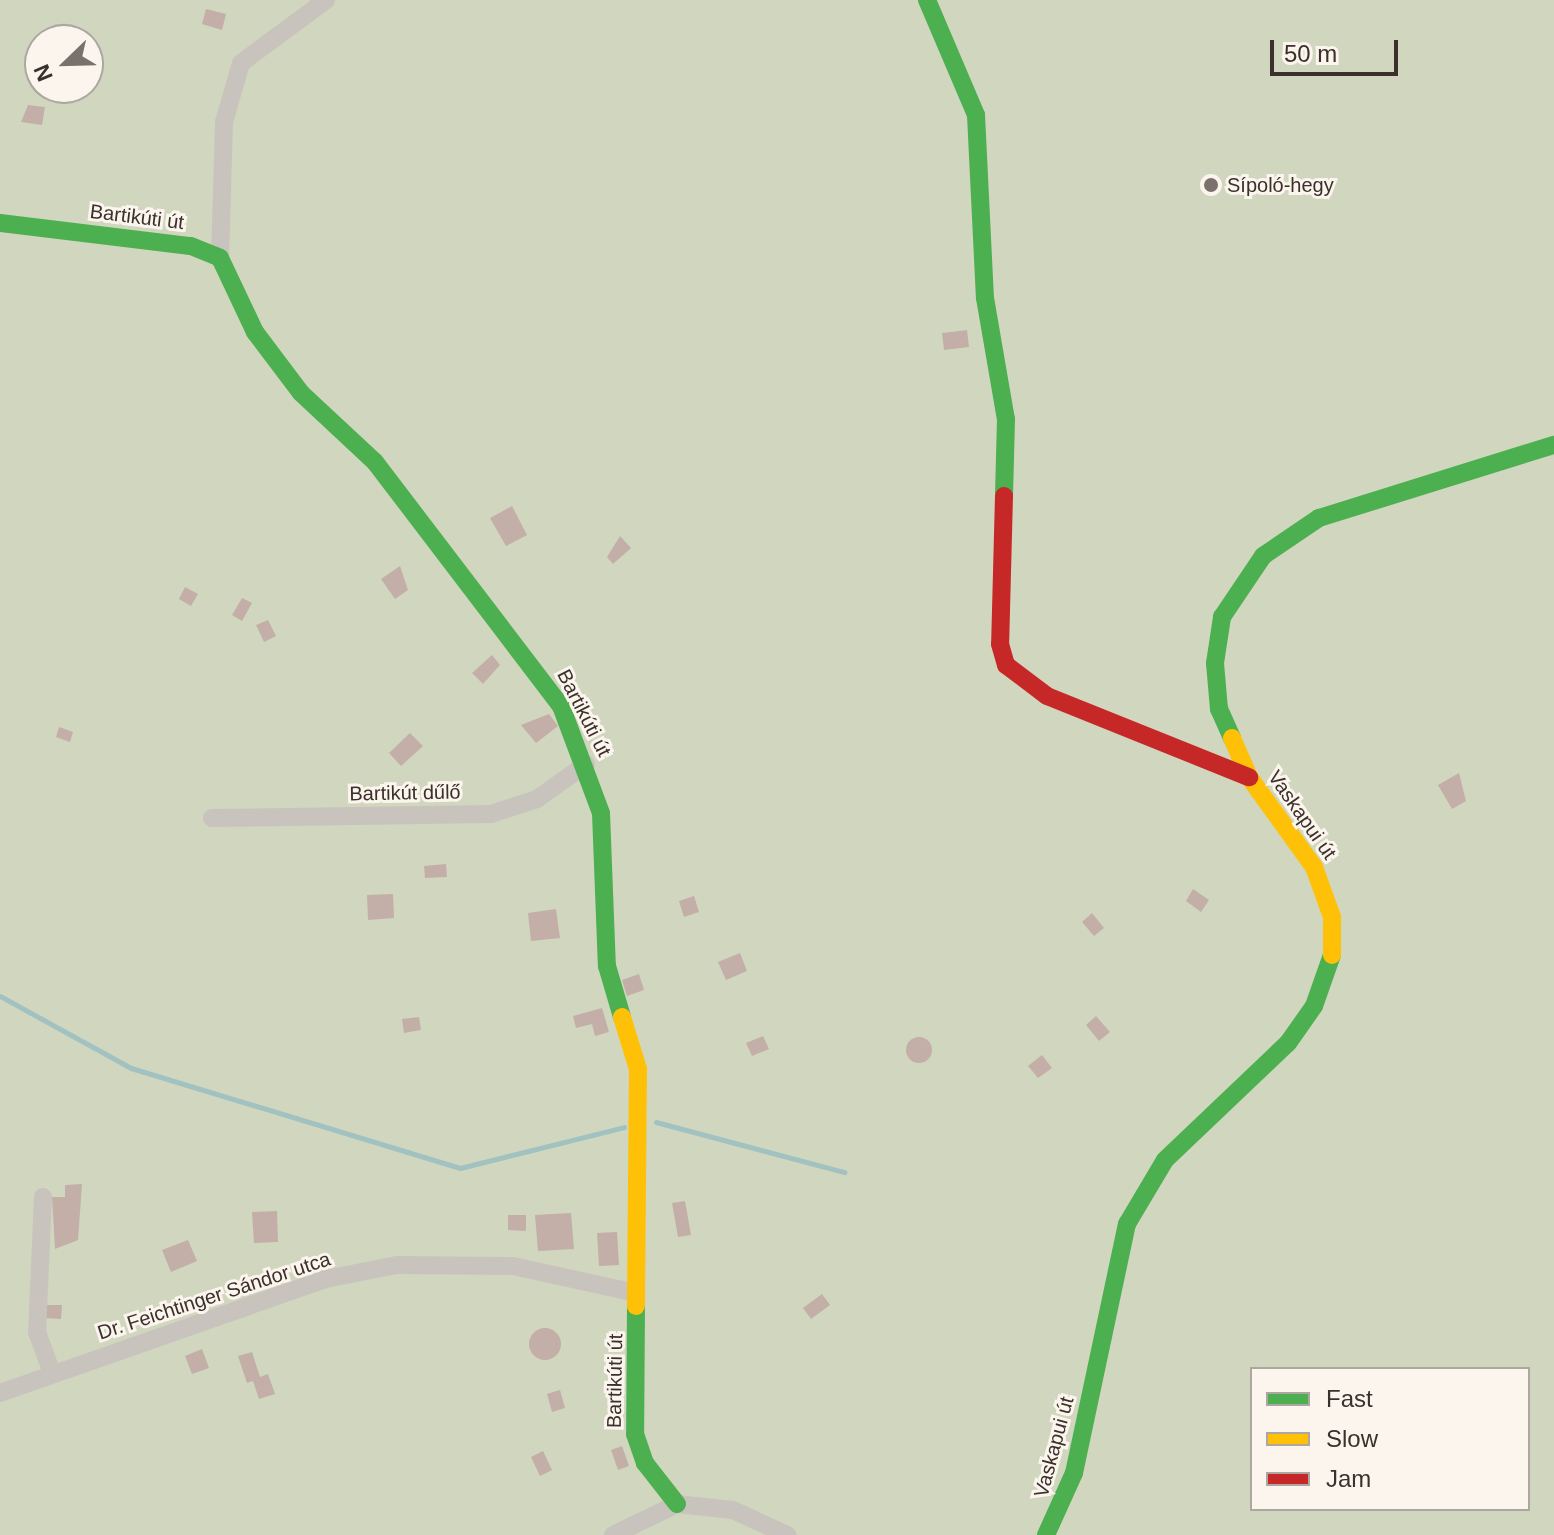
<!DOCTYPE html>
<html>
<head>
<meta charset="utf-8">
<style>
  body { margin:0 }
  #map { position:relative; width:1554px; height:1535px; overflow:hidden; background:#f0ebe5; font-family:Arial,sans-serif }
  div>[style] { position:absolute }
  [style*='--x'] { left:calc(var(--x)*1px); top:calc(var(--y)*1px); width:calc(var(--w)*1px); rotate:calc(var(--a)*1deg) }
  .green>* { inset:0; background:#d1d6bf }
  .stream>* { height:5px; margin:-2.5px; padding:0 2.5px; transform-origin:2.5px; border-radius:2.5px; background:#a1c2c1 }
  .building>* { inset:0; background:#c3afa7 }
  .round { border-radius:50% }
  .street>* { height:18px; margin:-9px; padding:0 9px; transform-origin:9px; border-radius:9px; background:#c9c3be }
  .fast>* { height:18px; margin:-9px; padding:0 9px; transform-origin:9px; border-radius:9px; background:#4caf50 }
  .slow>* { height:18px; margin:-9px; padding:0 9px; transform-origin:9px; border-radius:9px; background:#ffc107 }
  .jam>* { height:18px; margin:-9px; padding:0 9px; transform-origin:9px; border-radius:9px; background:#c62828 }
  .dots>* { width:22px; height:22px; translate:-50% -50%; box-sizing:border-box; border:4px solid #fbf5ee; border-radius:50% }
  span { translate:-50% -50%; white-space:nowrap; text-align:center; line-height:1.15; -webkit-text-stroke:6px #fbf5ee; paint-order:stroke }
  .poi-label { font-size:20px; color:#3b302b }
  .left { translate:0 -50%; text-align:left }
  .street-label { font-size:20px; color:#3b302b }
  .legend { position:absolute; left:1250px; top:1367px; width:280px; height:144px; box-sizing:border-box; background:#fbf5ee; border:2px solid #aea6a0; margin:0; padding:10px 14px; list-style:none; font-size:24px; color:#3b302b }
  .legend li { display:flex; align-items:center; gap:16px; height:40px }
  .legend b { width:40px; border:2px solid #aea6a0 }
  .north { position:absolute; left:24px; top:24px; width:80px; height:80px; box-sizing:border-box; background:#fbf5ee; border:2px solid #aea6a0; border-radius:50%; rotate:247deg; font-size:22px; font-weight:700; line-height:32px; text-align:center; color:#3b302b }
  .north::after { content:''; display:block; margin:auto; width:28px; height:36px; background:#7a716c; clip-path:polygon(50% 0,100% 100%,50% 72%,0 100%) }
  .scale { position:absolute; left:1270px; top:40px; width:128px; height:36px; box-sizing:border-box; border:4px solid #3b302b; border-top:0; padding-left:10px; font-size:24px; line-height:28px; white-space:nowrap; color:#3b302b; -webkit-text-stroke:6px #fbf5ee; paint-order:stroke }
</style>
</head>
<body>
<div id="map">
  <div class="green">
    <div style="clip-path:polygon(evenodd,0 0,1554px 0,1554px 1535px,0 1535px,0 0,40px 40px,88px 40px,88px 88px,40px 88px,40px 40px,0 0,1252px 1369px,1528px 1369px,1528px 1509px,1252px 1509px,1252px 1369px)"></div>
  </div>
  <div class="stream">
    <div style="--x:0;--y:996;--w:149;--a:28.8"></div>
    <div style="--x:131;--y:1068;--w:344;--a:16.9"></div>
    <div style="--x:460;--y:1168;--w:169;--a:-14"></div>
    <div style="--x:656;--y:1122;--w:195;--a:14.9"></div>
  </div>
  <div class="building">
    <div style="clip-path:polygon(206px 9px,226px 14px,222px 30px,202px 24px)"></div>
    <div style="clip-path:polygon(28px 105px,45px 107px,42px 125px,21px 122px)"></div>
    <div style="clip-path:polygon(967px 330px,969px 347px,944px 350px,942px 333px)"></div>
    <div style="clip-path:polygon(512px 506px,527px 535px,506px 546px,490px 518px)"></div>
    <div style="clip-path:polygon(620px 536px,631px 548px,613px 564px,607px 557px)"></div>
    <div style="clip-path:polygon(400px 566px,408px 590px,395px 599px,381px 579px)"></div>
    <div style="clip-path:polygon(185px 587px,198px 594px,191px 606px,179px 599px)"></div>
    <div style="clip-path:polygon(242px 598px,252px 603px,242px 621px,232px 615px)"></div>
    <div style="clip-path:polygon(268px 620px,276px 636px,264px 642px,256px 625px)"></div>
    <div style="clip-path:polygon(492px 655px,500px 665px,483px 684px,472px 673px)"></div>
    <div style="clip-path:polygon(549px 714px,558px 726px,536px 743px,521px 725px)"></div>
    <div style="clip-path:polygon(59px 727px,73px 732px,70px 742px,56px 737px)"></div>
    <div style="clip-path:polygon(410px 733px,423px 746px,401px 766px,389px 753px)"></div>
    <div style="clip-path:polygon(1459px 773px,1466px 801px,1452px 809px,1438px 785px)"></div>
    <div style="clip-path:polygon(446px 864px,447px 877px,425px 878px,424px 866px)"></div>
    <div style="clip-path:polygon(1193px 889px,1209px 900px,1201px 912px,1186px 901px)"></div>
    <div style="clip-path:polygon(393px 894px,394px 918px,368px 920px,367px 895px)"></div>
    <div style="clip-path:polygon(694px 896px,699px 912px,684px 917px,679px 901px)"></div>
    <div style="clip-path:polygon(556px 909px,560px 938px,531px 941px,528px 913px)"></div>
    <div style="clip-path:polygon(1092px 913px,1104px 928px,1094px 936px,1082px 922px)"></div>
    <div style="clip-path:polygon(740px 953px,747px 971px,726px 980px,718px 962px)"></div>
    <div style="clip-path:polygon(639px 974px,644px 990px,627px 996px,622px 980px)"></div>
    <div style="clip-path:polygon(602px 1008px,609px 1032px,595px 1036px,592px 1024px,576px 1028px,573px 1016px)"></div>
    <div style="clip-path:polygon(1096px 1016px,1110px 1032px,1099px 1041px,1086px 1025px)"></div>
    <div style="clip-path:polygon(419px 1017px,421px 1030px,404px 1033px,402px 1019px)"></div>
    <div style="clip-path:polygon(763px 1036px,769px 1049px,752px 1056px,746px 1043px)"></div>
    <div class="round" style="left:906px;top:1037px;width:26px;height:26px"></div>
    <div style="clip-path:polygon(1042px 1055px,1052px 1068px,1038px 1078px,1028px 1066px)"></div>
    <div style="clip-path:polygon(82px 1184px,78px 1240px,55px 1249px,52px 1197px,65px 1197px,65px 1185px)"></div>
    <div style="clip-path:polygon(685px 1201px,691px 1235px,678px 1237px,672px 1203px)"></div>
    <div style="clip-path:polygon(277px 1211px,278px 1242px,254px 1243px,252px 1212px)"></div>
    <div style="clip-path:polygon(571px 1213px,574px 1249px,538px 1251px,535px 1215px)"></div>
    <div style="clip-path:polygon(508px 1215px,526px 1215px,526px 1231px,508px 1230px)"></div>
    <div style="clip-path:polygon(617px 1232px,619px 1265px,599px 1266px,597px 1233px)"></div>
    <div style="clip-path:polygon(188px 1240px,197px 1261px,171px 1272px,162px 1250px)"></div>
    <div style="clip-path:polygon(822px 1294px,830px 1305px,811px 1319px,803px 1308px)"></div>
    <div style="clip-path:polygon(45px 1305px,62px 1305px,61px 1319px,44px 1318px)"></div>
    <div class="round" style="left:529px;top:1328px;width:32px;height:32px"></div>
    <div style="clip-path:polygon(202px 1349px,209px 1368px,192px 1374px,185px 1356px)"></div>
    <div style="clip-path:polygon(252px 1352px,260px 1377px,268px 1374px,275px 1394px,259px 1399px,253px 1381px,247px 1383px,238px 1356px)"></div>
    <div style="clip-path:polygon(560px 1390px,565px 1408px,552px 1412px,547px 1394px)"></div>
    <div style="clip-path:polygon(622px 1446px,629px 1466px,618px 1470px,611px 1450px)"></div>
    <div style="clip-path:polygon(543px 1451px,552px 1470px,540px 1476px,531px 1457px)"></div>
  </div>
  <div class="street">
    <div style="--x:220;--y:258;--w:136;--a:-88.3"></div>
    <div style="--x:224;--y:122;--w:61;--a:-73.9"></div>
    <div style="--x:241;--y:63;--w:106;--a:-36.5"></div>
    <div style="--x:212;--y:818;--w:279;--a:-0.8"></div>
    <div style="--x:491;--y:814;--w:48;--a:-18.1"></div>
    <div style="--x:537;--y:799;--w:60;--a:-35.5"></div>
    <div style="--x:43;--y:1197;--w:135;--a:92.5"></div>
    <div style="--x:37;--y:1332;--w:44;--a:69.9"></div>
    <div style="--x:0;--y:1393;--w:345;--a:-19.3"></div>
    <div style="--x:326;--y:1279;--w:72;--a:-11.2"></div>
    <div style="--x:397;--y:1265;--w:116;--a:0.5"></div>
    <div style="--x:513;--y:1266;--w:126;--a:12.4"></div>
    <div style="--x:613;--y:1535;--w:71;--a:-25.8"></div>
    <div style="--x:677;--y:1504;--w:56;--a:6.1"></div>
    <div style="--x:733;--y:1510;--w:60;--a:24.8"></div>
  </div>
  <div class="fast">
    <div style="--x:927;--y:0;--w:125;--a:66.9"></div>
    <div style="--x:976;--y:115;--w:183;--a:87.2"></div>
    <div style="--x:985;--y:298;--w:123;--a:80.2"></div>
    <div style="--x:1006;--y:419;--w:77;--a:91.5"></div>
    <div style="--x:0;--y:223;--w:192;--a:6.9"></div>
    <div style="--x:191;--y:246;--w:31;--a:22"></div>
    <div style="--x:220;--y:258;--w:82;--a:64.7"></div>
    <div style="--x:255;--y:332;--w:76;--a:53"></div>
    <div style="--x:301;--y:393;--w:101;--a:43"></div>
    <div style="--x:375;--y:462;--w:307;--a:52.7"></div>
    <div style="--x:561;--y:706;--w:114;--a:69.5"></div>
    <div style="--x:601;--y:813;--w:153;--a:87.8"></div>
    <div style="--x:607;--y:966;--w:53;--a:73.6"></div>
    <div style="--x:1232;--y:738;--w:32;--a:-114"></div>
    <div style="--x:1219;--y:709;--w:46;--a:-95"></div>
    <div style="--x:1215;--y:663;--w:47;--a:-81.3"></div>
    <div style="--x:1222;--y:617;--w:73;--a:-56.1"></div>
    <div style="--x:1263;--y:556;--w:68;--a:-34.2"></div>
    <div style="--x:1319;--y:518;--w:246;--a:-17.3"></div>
    <div style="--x:636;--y:1306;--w:128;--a:90.4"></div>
    <div style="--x:635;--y:1434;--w:31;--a:71"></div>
    <div style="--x:645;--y:1463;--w:52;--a:52"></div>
    <div style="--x:1046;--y:1535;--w:68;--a:-65.7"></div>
    <div style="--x:1074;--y:1473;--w:255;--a:-78"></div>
    <div style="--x:1127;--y:1224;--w:74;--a:-59.3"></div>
    <div style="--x:1165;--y:1160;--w:170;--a:-43.6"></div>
    <div style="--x:1288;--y:1043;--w:45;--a:-54.9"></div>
    <div style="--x:1314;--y:1006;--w:54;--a:-70.6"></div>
  </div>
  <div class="slow">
    <div style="--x:1232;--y:738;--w:43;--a:66.4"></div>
    <div style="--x:1249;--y:777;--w:111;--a:54.2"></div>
    <div style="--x:1314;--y:867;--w:53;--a:70.2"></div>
    <div style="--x:1332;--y:917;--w:38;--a:90"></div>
    <div style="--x:622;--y:1017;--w:54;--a:72.9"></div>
    <div style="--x:638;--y:1069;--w:237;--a:90.5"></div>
  </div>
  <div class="jam">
    <div style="--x:1004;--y:496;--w:148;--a:91.5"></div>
    <div style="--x:1000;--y:644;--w:22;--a:74"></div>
    <div style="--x:1006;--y:665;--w:51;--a:37.1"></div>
    <div style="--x:1047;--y:696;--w:218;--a:21.9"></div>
  </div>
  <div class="dots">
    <div style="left:1211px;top:185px;background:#7a716c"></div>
  </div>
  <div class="poi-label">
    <span class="left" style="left:1227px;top:185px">Sípoló-hegy</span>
  </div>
  <div class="street-label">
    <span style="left:137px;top:217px;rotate:7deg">Bartikúti út</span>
    <span style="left:584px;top:713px;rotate:63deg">Bartikúti út</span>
    <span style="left:405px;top:793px;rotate:-1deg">Bartikút dűlő</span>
    <span style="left:1302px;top:815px;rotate:55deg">Vaskapui út</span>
    <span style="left:214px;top:1296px;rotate:-18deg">Dr. Feichtinger Sándor utca</span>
    <span style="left:615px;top:1381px;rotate:-89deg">Bartikúti út</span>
    <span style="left:1054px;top:1447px;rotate:-75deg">Vaskapui út</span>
  </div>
  <ul class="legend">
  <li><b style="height:10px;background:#4caf50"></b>Fast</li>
  <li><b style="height:10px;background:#ffc107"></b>Slow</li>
  <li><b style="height:10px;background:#c62828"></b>Jam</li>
  </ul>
  <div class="north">N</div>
  <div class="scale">50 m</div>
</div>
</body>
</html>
